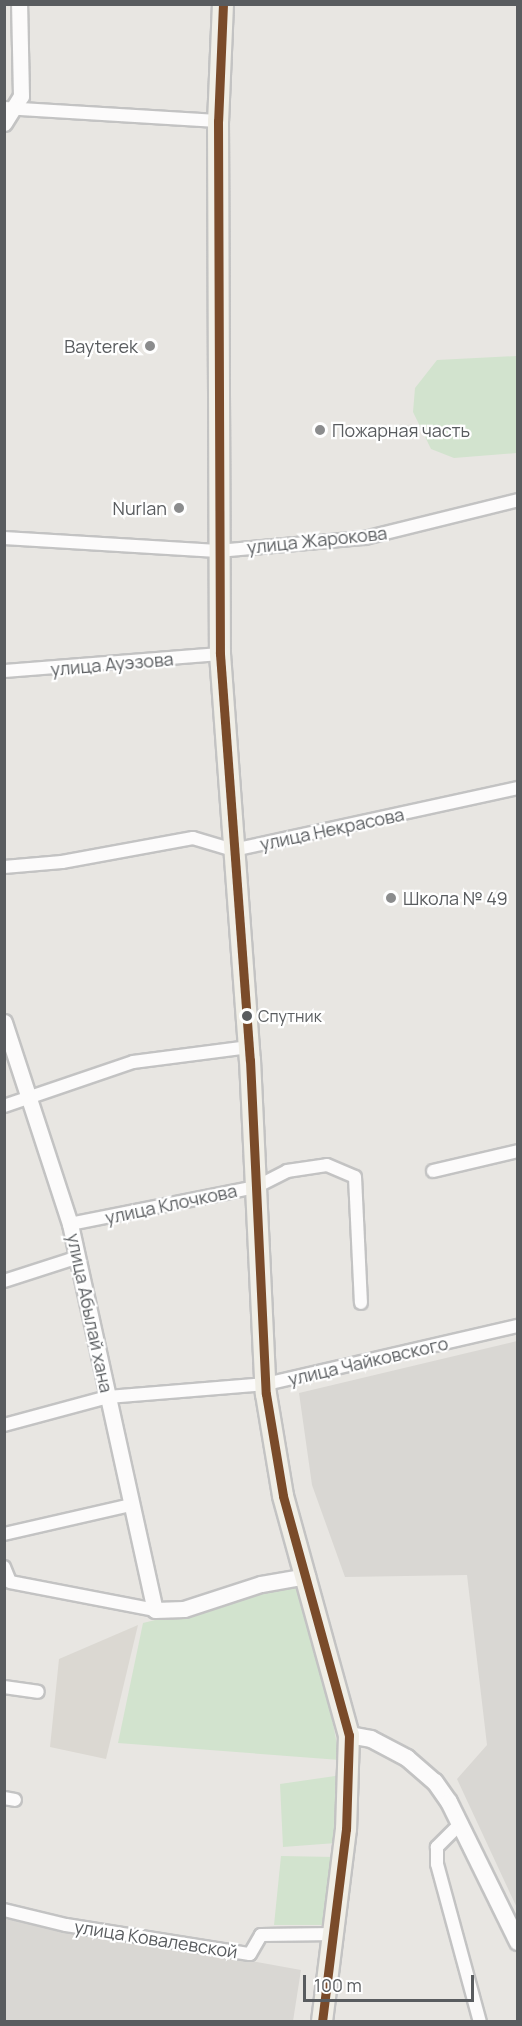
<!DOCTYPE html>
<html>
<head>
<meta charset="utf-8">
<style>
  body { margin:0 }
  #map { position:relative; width:522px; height:2026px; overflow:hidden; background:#e8e6e2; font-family:Manrope,sans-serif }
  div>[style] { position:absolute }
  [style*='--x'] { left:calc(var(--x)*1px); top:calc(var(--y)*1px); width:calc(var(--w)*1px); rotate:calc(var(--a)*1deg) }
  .industrial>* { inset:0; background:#d9d7d3 }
  .education>* { inset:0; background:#dbd8d2 }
  .green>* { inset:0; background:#d2e3ce }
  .roads { filter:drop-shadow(2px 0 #c3c3c3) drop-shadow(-2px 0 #c3c3c3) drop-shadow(0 2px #c3c3c3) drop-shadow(0 -2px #c3c3c3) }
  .minor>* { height:12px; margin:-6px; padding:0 6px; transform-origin:6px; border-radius:6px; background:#fcfbfb }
  .tertiary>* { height:15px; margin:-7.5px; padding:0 7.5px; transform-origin:7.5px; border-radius:7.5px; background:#fcfbfb }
  .secondary>* { height:16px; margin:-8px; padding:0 8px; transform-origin:8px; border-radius:8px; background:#fcfbfb }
  .primary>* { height:20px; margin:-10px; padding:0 10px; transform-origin:10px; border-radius:10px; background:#f0eee6 }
  .bus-1>* { height:9px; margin:-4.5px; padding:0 4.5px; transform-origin:4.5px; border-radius:4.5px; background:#7a4b2a }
  .dots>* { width:16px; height:16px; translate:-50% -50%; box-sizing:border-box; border:3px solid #fff; border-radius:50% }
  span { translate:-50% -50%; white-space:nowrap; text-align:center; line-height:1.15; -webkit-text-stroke:4.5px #fff; paint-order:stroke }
  .bus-label { font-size:16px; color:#595c5f }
  .left { translate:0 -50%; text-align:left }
  .poi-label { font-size:18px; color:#595c5f }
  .right { translate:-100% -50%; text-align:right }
  .street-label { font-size:18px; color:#595c5f }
  .frame { position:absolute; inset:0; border:6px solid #595c5f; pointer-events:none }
  .scale { position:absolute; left:303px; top:1975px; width:171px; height:27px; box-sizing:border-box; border:3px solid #595c5f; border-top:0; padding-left:8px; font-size:18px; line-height:21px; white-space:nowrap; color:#595c5f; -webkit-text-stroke:4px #fff; paint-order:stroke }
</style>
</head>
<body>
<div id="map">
  <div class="industrial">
    <div style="clip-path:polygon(517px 1341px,518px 1341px,517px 1908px,457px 1779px,487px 1745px,467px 1575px,345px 1577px,312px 1485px,299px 1393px)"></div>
    <div style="clip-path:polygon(4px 1916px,301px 1970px,293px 2021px,5px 2021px)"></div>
  </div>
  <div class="education">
    <div style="clip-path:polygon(138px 1625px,106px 1759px,50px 1747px,59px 1659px)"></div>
  </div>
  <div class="green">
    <div style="clip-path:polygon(517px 356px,517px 453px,454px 458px,431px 449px,413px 412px,415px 388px,437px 360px)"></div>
    <div style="clip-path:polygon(306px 1583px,340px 1760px,118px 1743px,143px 1623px)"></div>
    <div style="clip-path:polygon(342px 1775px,336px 1843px,283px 1847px,280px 1784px)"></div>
    <div style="clip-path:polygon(281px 1856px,335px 1857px,325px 1925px,274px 1925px)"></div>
  </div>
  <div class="roads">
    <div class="minor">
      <div style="--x:4;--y:108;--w:214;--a:3.5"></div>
      <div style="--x:4;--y:538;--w:214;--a:3.5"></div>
      <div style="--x:218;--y:551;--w:148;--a:-5.1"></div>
      <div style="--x:365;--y:538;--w:158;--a:-13.9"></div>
      <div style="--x:4;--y:671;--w:217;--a:-4.5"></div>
      <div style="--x:4;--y:867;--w:58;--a:-4.9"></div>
      <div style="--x:62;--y:862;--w:133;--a:-10.4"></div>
      <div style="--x:193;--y:838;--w:42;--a:16.7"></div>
      <div style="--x:233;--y:850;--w:292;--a:-12.3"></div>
      <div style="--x:4;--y:1106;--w:136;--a:-18.8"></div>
      <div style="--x:133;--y:1062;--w:117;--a:-7.4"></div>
      <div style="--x:433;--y:1171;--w:87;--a:-13.2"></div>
      <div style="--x:70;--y:1224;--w:190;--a:-11.3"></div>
      <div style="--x:256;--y:1187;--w:35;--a:-27"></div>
      <div style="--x:287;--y:1171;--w:40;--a:-8.5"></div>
      <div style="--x:327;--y:1165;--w:30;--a:23"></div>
      <div style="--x:355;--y:1177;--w:126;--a:87.3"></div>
      <div style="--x:4;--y:1281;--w:75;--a:-17.9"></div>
      <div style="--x:4;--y:1425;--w:108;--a:-15.1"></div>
      <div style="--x:108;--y:1397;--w:159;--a:-4.7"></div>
      <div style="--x:266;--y:1384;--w:259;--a:-13"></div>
      <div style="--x:4;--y:1534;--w:130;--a:-12.9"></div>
      <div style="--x:4;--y:1567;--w:16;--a:68"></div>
      <div style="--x:10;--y:1582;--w:148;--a:10.9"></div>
      <div style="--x:4;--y:1687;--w:34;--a:8"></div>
      <div style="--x:4;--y:1798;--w:11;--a:10"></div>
      <div style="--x:460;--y:1824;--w:33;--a:135"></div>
      <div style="--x:437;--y:1847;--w:17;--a:90"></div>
      <div style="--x:437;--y:1864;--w:164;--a:74.8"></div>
      <div style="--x:4;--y:1910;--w:64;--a:13.6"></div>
      <div style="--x:66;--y:1925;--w:186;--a:9"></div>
      <div style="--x:250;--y:1954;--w:22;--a:-60"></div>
      <div style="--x:261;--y:1935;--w:74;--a:-0.8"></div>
    </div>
    <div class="tertiary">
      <div style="--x:4;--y:123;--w:32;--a:-58"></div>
      <div style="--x:21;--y:96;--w:92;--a:-91.2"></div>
      <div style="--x:4;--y:1022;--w:213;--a:71.9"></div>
      <div style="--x:70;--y:1224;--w:395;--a:77.6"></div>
      <div style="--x:155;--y:1610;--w:29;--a:-2"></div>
      <div style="--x:184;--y:1609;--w:81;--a:-18"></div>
      <div style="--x:261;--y:1584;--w:47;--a:-9.9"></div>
    </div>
    <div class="secondary">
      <div style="--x:349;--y:1735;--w:22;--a:10"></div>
      <div style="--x:371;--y:1739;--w:41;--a:27.8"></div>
      <div style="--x:407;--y:1758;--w:37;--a:41"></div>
      <div style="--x:435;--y:1782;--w:24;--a:55"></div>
      <div style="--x:449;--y:1802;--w:156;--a:63.8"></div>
    </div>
    <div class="primary">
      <div style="--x:223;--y:4;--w:117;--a:92.4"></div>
      <div style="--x:218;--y:121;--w:533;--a:89.79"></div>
      <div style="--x:220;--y:654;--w:407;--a:85.8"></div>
      <div style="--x:250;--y:1060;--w:334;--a:87.3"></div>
      <div style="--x:266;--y:1394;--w:103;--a:80.5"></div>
      <div style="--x:283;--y:1496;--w:248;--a:74.6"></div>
      <div style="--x:349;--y:1735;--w:94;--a:91.8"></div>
      <div style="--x:346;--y:1829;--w:194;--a:97.1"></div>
    </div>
  </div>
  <div class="bus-1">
    <div style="--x:223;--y:4;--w:117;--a:92.4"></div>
    <div style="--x:218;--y:121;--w:533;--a:89.79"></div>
    <div style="--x:220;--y:654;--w:407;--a:85.8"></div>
    <div style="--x:250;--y:1060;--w:334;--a:87.3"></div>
    <div style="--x:266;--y:1394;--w:103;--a:80.5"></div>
    <div style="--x:283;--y:1496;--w:248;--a:74.6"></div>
    <div style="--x:349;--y:1735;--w:94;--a:91.8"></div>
    <div style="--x:346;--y:1829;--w:194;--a:97.1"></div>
  </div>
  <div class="dots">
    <div style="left:150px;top:346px;background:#8b8c8d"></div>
    <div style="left:320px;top:430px;background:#8b8c8d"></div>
    <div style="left:179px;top:508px;background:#8b8c8d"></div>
    <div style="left:391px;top:898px;background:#8b8c8d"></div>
    <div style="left:247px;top:1016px;background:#595c5f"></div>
  </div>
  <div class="bus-label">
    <span class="left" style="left:258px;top:1016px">Спутник</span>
  </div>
  <div class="poi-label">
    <span class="right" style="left:138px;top:346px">Bayterek</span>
    <span class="left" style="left:332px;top:430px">Пожарная часть</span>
    <span class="right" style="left:167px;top:508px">Nurlan</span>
    <span class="left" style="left:403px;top:898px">Школа № 49</span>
  </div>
  <div class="street-label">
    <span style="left:317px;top:540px;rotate:-6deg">улица Жарокова</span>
    <span style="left:112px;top:664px;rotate:-5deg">улица Ауэзова</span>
    <span style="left:332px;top:829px;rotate:-12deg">улица Некрасова</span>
    <span style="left:171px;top:1204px;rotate:-12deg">улица Клочкова</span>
    <span style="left:90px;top:1313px;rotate:78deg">улица Абылай хана</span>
    <span style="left:368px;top:1361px;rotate:-13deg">улица Чайковского</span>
    <span style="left:156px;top:1939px;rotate:9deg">улица Ковалевской</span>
  </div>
  <div class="frame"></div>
  <div class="scale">100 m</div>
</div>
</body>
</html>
